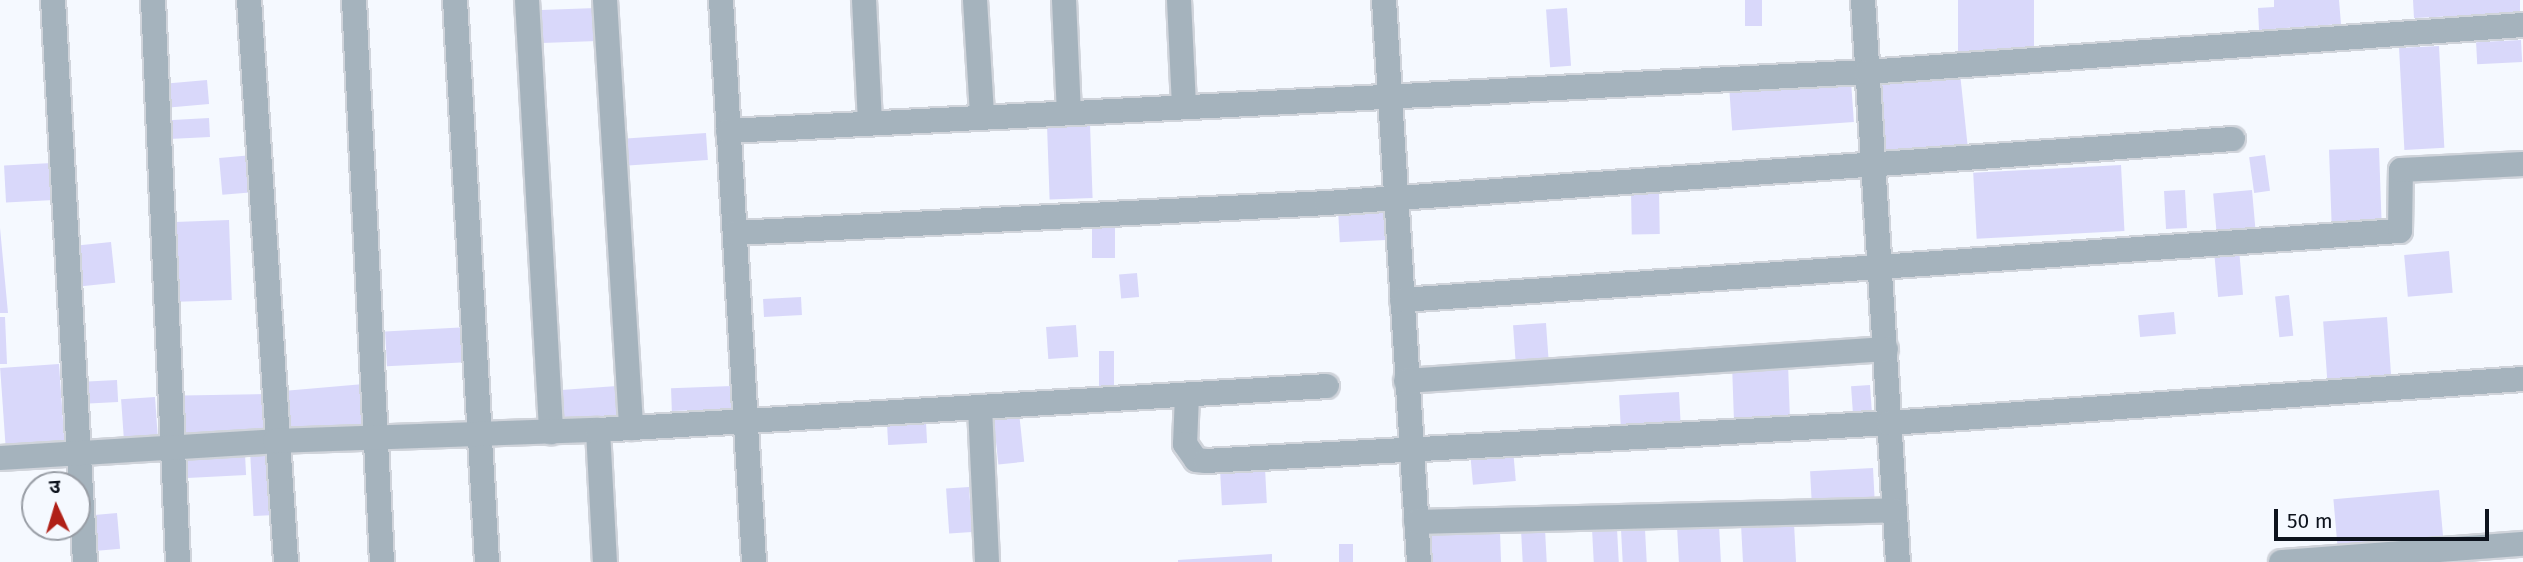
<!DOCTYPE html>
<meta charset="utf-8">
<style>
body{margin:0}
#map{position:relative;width:2523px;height:562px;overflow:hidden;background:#f5f9ff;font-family:"Fira Sans","Noto Sans Devanagari",sans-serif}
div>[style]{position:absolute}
.building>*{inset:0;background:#d9d8fa;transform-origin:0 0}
.roads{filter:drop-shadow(2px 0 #d0d4db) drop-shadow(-2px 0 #d0d4db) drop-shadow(0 2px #d0d4db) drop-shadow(0 -2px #d0d4db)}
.street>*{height:24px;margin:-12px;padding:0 12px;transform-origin:12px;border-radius:12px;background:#a5b3bd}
span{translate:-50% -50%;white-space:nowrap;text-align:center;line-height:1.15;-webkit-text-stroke:5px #f5f9ff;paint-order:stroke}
.north{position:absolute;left:21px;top:471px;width:70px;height:70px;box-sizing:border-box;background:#f5f9ff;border:2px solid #989da5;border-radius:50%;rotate:356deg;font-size:19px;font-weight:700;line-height:28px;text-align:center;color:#0d131d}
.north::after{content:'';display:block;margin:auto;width:24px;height:32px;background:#b02017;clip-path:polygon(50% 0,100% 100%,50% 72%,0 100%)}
.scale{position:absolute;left:2274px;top:509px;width:215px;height:32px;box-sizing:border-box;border:4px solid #0d131d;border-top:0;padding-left:9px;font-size:21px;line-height:24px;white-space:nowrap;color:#0d131d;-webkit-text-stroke:5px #f5f9ff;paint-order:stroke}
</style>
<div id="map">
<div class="building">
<div style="left:1745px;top:0;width:17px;height:26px"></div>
<div style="left:1958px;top:0;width:76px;height:54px"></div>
<div style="clip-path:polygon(2274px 0,2339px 0,2341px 24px,2259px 30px,2258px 8px,2274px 7px)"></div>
<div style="clip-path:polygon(2413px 0,2520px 0,2520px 13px,2414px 18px)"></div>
<div style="left:596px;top:8px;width:33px;height:62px;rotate:88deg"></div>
<div style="left:1567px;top:8px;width:58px;height:21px;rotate:86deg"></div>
<div style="left:2521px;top:40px;width:22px;height:45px;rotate:87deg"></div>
<div style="left:2439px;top:46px;width:102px;height:40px;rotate:87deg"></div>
<div style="left:1960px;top:73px;width:84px;height:86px;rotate:84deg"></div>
<div style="left:207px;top:80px;width:24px;height:40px;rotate:85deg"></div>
<div style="left:1851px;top:81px;width:41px;height:122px;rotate:86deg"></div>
<div style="left:209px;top:118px;width:19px;height:41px;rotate:87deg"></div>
<div style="left:1090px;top:124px;width:74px;height:43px;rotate:88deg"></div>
<div style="left:706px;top:133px;width:27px;height:87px;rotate:86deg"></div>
<div style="left:2379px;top:148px;width:73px;height:50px;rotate:88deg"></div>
<div style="left:253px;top:155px;width:37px;height:34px;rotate:85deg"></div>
<div style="left:2265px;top:155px;width:36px;height:16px;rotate:82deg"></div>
<div style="left:52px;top:163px;width:37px;height:48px;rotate:87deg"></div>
<div style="left:2121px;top:165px;width:66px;height:148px;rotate:87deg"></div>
<div style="left:1659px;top:190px;width:44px;height:28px;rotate:89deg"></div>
<div style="left:2185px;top:190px;width:38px;height:21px;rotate:87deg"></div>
<div style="left:2252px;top:190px;width:38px;height:39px;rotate:85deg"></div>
<div style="left:1384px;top:207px;width:33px;height:46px;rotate:87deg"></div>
<div style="left:229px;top:220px;width:80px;height:54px;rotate:88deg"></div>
<div style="left:1092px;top:223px;width:23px;height:35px"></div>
<div style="clip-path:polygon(0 228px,8px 313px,0 313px)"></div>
<div style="left:111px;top:242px;width:41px;height:41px;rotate:84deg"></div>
<div style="left:2239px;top:249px;width:46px;height:25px;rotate:85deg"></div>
<div style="left:2449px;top:251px;width:42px;height:45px;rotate:85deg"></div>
<div style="left:1137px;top:273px;width:24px;height:18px;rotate:85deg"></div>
<div style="left:2289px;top:295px;width:41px;height:14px;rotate:84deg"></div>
<div style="left:801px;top:297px;width:18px;height:38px;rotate:87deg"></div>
<div style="left:2174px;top:312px;width:22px;height:36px;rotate:85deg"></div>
<div style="clip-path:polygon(0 317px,5px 317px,7px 364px,0 364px)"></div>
<div style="left:2387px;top:317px;width:65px;height:64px;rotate:86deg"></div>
<div style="left:1546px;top:323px;width:42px;height:33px;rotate:86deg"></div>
<div style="left:1076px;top:325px;width:32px;height:30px;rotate:86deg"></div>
<div style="left:469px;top:327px;width:35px;height:84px;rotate:87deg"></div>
<div style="left:1099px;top:351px;width:15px;height:36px"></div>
<div style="left:1788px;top:363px;width:62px;height:56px;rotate:88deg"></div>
<div style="left:59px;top:364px;width:80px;height:59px;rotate:86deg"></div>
<div style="left:117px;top:380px;width:22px;height:39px;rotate:87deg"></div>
<div style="left:364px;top:384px;width:43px;height:87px;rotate:85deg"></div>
<div style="left:1870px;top:385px;width:29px;height:19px;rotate:86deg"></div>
<div style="left:617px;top:386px;width:32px;height:63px;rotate:86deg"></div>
<div style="left:732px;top:386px;width:23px;height:61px;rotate:88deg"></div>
<div style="left:1679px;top:392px;width:36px;height:60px;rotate:87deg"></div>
<div style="left:269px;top:394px;width:41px;height:86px;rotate:89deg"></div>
<div style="left:155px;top:397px;width:41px;height:34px;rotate:86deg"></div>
<div style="left:1019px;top:412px;width:50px;height:26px;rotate:84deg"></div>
<div style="left:926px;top:422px;width:21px;height:39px;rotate:87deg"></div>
<div style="left:272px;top:449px;width:66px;height:22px;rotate:87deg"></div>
<div style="left:1513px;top:449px;width:32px;height:43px;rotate:85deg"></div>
<div style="left:245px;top:454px;width:21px;height:59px;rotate:87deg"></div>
<div style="left:1265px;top:468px;width:35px;height:45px;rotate:87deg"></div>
<div style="left:1873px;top:468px;width:34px;height:63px;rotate:87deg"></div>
<div style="left:969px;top:487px;width:45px;height:23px;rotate:86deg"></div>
<div style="left:2439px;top:490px;width:49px;height:106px;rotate:85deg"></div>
<div style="left:117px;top:513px;width:36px;height:34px;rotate:85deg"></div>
<div style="left:1794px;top:523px;width:39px;height:53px;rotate:87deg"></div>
<div style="left:1719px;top:525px;width:37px;height:42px;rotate:87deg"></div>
<div style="left:1617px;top:528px;width:34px;height:25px;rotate:87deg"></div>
<div style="left:1545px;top:529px;width:33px;height:24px;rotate:87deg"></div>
<div style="left:1645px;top:529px;width:33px;height:24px;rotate:87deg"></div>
<div style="left:1500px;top:532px;width:30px;height:79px;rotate:88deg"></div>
<div style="left:1339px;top:544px;width:14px;height:18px"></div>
<div style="clip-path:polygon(1272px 554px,1272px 562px,1178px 562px,1178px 560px)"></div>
</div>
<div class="roads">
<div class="street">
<div style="left:53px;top:0;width:563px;rotate:86.74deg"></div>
<div style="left:153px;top:0;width:563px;rotate:87.45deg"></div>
<div style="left:249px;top:0;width:563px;rotate:86.23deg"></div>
<div style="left:354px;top:0;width:563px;rotate:87.15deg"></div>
<div style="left:455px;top:0;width:563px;rotate:86.74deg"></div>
<div style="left:527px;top:0;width:433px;rotate:86.8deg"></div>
<div style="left:605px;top:0;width:429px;rotate:86.5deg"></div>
<div style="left:721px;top:0;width:563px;rotate:86.64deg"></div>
<div style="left:864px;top:0;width:123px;rotate:87.2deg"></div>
<div style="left:975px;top:0;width:116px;rotate:86.5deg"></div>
<div style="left:1064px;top:0;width:113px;rotate:87.5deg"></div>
<div style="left:1179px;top:0;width:107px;rotate:87.3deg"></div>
<div style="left:1384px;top:0;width:563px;rotate:86.44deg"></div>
<div style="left:1863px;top:0;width:563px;rotate:86.44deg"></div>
<div style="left:728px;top:131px;width:1141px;rotate:-2.97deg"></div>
<div style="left:1867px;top:72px;width:658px;rotate:-4.1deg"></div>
<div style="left:735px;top:233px;width:593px;rotate:-2.9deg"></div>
<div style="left:1327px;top:203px;width:908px;rotate:-4.04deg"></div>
<div style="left:1402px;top:300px;width:1000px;rotate:-3.96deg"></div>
<div style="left:2400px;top:231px;width:61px;rotate:-89.1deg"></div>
<div style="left:2401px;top:170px;width:122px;rotate:-2.8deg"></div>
<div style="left:1406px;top:381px;width:481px;rotate:-3.8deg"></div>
<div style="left:1187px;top:395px;width:49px;rotate:92.3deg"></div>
<div style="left:1185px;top:444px;width:19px;rotate:55deg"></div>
<div style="left:1196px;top:460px;width:10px;rotate:6deg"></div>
<div style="left:1206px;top:461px;width:684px;rotate:-3.18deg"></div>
<div style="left:1889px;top:423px;width:636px;rotate:-3.97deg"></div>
<div style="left:980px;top:407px;width:155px;rotate:87.4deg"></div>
<div style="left:598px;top:430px;width:132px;rotate:87deg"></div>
<div style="left:0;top:458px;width:276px;rotate:-3.5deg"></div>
<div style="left:275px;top:441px;width:323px;rotate:-2deg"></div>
<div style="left:598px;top:430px;width:730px;rotate:-3.45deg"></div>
<div style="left:1416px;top:522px;width:479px;rotate:-1.4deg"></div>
<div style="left:2281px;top:562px;width:243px;rotate:-4.3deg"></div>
</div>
</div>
<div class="north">उ</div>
<div class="scale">50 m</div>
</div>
